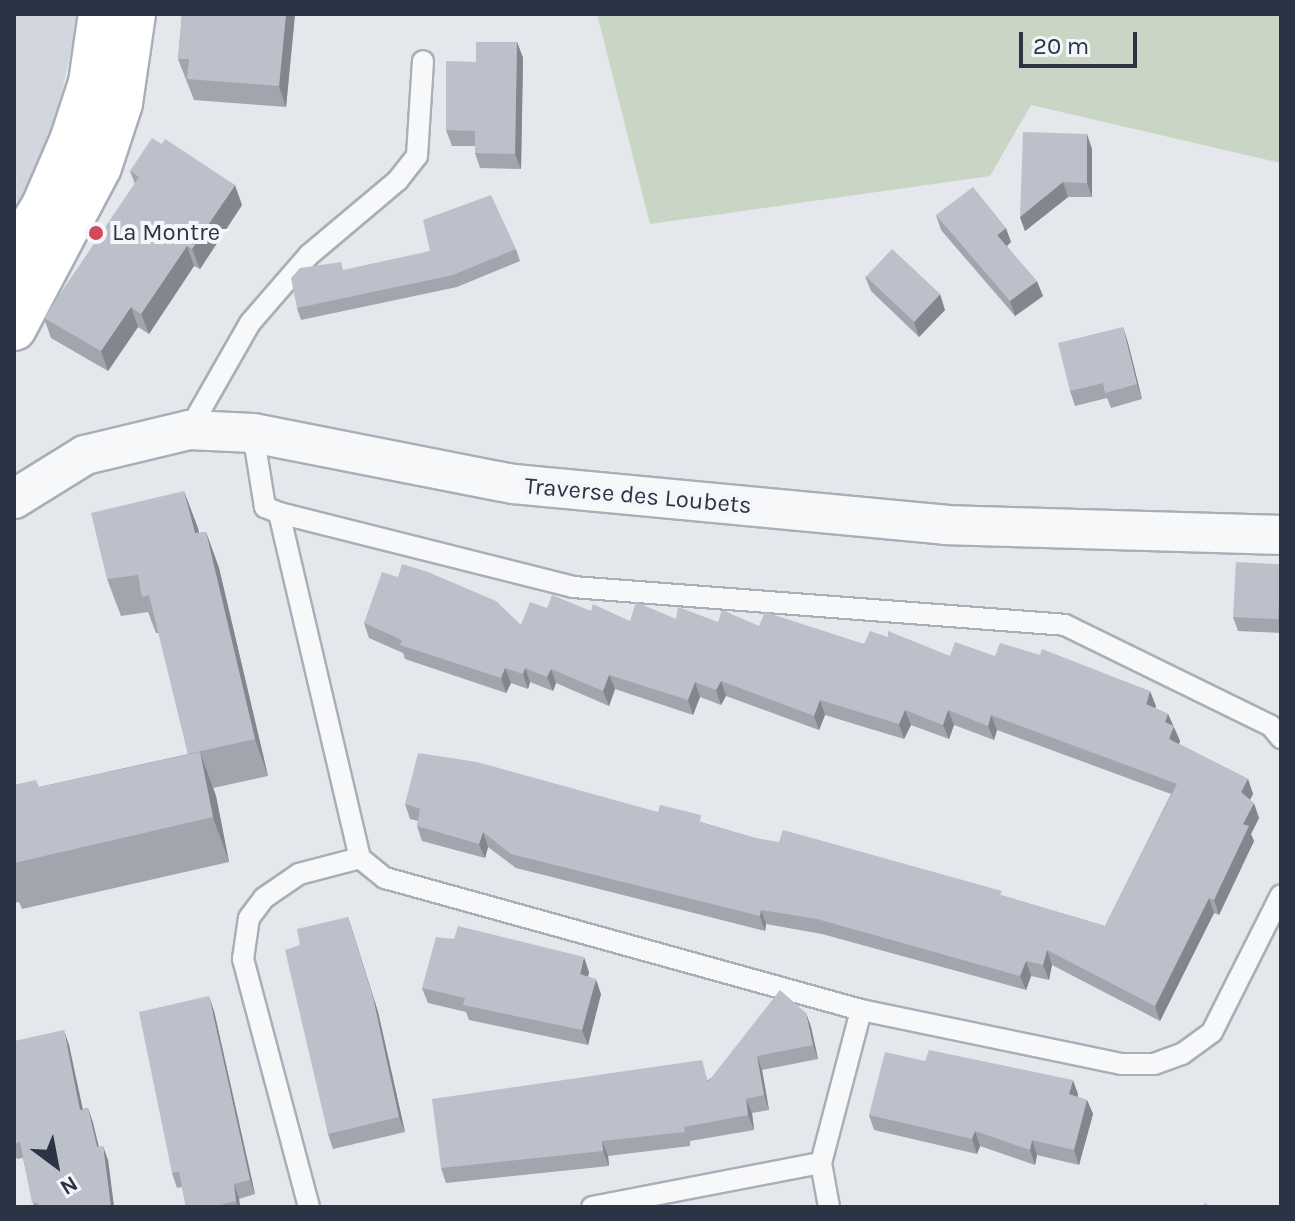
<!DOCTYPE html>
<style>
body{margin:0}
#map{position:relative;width:1295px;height:1221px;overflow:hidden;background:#e4e7ec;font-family:Karla,sans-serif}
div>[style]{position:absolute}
.built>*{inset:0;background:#d2d6de}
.green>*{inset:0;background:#c9d6c5}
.roads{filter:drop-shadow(2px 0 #a9aeb7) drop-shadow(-2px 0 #a9aeb7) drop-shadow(0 2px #a9aeb7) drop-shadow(0 -2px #a9aeb7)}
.lane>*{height:20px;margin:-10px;padding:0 10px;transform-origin:10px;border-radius:10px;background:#f7f8fa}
.street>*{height:38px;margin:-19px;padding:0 19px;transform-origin:19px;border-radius:19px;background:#f7f8fa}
.secondary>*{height:44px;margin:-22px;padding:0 22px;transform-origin:22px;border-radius:22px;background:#fff}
.wall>*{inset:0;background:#a1a5ae}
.shaded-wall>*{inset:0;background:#83868d}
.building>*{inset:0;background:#bbc0ca;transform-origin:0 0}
.dots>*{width:22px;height:22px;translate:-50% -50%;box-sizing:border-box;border:4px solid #f4f6f9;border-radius:50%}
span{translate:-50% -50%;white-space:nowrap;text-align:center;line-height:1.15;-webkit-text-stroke:8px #f4f6f9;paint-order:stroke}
.poi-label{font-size:24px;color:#2b3445}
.left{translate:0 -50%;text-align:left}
.street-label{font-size:24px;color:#2b3445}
.frame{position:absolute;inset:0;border:16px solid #2b3445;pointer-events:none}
.north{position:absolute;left:16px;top:1125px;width:80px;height:80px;-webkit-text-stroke:6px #f4f6f9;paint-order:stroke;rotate:148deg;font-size:22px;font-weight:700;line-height:32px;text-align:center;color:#2b3445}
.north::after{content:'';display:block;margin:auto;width:28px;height:36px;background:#2b3445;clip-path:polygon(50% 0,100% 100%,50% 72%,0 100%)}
.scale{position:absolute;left:1019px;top:32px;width:118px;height:36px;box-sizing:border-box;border:4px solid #2b3445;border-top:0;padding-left:10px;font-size:24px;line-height:28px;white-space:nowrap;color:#2b3445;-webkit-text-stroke:6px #f4f6f9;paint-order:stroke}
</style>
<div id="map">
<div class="built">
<div style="clip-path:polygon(14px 14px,79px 14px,57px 114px,17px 226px)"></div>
</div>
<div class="green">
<div style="clip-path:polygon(597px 14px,1281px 14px,1281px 163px,1031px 105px,990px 176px,650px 224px)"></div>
</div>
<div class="roads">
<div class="lane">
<div style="left:189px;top:430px;width:123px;rotate:-60.3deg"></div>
<div style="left:250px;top:323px;width:90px;rotate:-49.1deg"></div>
<div style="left:309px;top:255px;width:116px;rotate:-40.1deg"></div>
<div style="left:398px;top:180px;width:31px;rotate:-52deg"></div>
<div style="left:417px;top:156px;width:95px;rotate:-86.4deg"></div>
<div style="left:253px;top:433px;width:75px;rotate:80.8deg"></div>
<div style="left:265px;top:507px;width:15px;rotate:23deg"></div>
<div style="left:279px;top:513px;width:303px;rotate:14.1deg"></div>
<div style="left:573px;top:587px;width:493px;rotate:4.4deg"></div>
<div style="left:1065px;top:625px;width:229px;rotate:26.1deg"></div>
<div style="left:1271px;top:726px;width:16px;rotate:50deg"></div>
<div style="left:279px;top:513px;width:354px;rotate:76.8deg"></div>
<div style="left:360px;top:858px;width:32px;rotate:39deg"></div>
<div style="left:385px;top:878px;width:494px;rotate:15.5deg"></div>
<div style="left:861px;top:1010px;width:266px;rotate:11.7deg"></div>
<div style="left:1121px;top:1064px;width:33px"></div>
<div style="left:1154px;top:1064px;width:30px;rotate:-20deg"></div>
<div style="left:1182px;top:1054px;width:37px;rotate:-36deg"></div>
<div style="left:1212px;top:1032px;width:153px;rotate:-63.3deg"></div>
<div style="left:821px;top:1163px;width:45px;rotate:79.7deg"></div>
<div style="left:309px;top:1207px;width:257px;rotate:-104.9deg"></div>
<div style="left:243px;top:959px;width:41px;rotate:-81.7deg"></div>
<div style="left:249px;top:918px;width:25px;rotate:-53deg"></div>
<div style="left:264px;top:898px;width:42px;rotate:-34.4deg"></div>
<div style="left:299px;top:874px;width:63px;rotate:-14.7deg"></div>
<div style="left:592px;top:1207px;width:233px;rotate:-10.9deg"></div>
<div style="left:821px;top:1163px;width:158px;rotate:-75.3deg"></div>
</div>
<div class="street">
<div style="left:14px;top:499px;width:84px;rotate:-31.8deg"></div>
<div style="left:85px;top:455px;width:107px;rotate:-13.5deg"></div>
<div style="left:189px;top:430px;width:64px;rotate:2.7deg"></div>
<div style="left:253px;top:433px;width:266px;rotate:11.1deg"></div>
<div style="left:514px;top:484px;width:433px;rotate:5.4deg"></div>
<div style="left:945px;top:525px;width:336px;rotate:1.7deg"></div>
</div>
<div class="secondary">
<div style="left:14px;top:255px;width:57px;rotate:-58.5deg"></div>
<div style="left:44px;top:206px;width:71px;rotate:-66.7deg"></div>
<div style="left:72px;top:141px;width:61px;rotate:-71.9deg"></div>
<div style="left:91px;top:83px;width:70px;rotate:-81.8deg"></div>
<div style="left:14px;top:328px;width:182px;rotate:-62.2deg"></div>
<div style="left:99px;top:167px;width:67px;rotate:-71.8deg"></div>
<div style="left:120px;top:103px;width:90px;rotate:-81.7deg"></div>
</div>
</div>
<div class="wall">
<div style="clip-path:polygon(182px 14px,295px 14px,286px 107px,194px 100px,178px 59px)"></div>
<div style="clip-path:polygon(517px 42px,523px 58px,521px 169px,480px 168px,475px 153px,475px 146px,452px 146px,446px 130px,476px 62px)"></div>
<div style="clip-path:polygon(1092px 149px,1092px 197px,1068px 197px,1025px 231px,1020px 217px)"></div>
<div style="clip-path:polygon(130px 171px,242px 205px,200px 269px,194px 266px,149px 334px,138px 327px,108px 371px,51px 338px,44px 318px,135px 184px)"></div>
<div style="clip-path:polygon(936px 215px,1011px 242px,1007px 246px,1043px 296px,1015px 316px,941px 230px)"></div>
<div style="clip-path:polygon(516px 249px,520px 261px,457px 287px,301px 320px,297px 308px,344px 270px)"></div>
<div style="clip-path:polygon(865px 276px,945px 310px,919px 337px,871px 291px)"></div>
<div style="clip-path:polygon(1123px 327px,1128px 343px,1142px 399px,1111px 408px,1107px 398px,1075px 406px,1070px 391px)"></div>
<div style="clip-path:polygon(184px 491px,199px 533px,206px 532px,219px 568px,268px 776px,213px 788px,216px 796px,229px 862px,22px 909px,19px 902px,14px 903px,14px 783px,15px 785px,39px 787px,188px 754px,159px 633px,156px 633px,148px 612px,121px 616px,107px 579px)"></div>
<div style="clip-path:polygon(1281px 564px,1281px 633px,1238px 631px,1233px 617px)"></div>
<div style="clip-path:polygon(547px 608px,591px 611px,630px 621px,676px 619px,759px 626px,864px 644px,888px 637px,950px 656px,995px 656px,1156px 706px,1155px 708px,1168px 714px,1180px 741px,1179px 744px,1248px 779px,1253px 794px,1250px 800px,1259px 818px,1251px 834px,1254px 841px,1219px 915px,1214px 913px,1160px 1021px,1052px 965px,1049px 980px,1031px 976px,1026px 990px,822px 934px,766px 924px,765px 931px,516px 868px,488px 847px,485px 858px,422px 841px,417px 826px,418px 821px,410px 819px,405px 804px,658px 812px,704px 823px,755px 838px,1004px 896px,1105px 926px,1171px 794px,997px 730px,994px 740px,954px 725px,949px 739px,911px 725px,904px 739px,825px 715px,819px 730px,726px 696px,721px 705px,700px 697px,693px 715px,615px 689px,609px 706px,556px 683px,553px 691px,530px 682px,528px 689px,511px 683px,506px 693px,405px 659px,403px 653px,369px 638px,364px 623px,521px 625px)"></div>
<div style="clip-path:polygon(348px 917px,378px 1012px,405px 1132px,333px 1149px,328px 1134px,300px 945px)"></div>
<div style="clip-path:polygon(589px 972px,588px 977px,601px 994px,588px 1045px,469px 1020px,466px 1012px,428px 1003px,422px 988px)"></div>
<div style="clip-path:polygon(214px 1011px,255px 1194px,239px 1199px,240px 1207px,186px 1207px,182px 1187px,177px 1188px,172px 1173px)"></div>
<div style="clip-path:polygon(806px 1013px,811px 1027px,818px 1059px,762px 1070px,769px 1110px,752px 1113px,754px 1130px,690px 1141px,690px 1146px,608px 1156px,609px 1166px,446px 1183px,441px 1168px,708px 1080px)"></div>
<div style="clip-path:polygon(14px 1041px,69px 1045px,82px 1109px,88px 1108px,93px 1123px,99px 1147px,108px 1160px,114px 1207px,34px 1207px,23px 1158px,17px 1159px,14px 1153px)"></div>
<div style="clip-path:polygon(925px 1061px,1078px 1094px,1078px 1097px,1087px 1100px,1093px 1114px,1079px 1165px,1037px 1155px,1035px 1165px,980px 1146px,977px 1154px,874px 1130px,869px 1115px)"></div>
</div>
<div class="shaded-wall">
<div style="clip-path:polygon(286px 14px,295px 14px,286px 107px,279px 86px)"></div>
<div style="clip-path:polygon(517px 42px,523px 58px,521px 169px,515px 154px)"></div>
<div style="clip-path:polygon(1087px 134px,1092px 149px,1092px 197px,1087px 183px)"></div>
<div style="clip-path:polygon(1063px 182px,1068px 197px,1025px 231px,1020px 217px)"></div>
<div style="clip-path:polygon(235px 185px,242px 205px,200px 269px,192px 249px)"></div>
<div style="clip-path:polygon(1006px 228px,1011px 242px,1002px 250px,997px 235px)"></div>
<div style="clip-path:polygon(187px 246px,194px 266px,149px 334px,141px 314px)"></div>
<div style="clip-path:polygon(1037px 281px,1043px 296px,1015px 316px,1010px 301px)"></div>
<div style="clip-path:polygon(940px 294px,945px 310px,919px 337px,914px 322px)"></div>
<div style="clip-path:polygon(131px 307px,138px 327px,108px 371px,101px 351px)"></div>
<div style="clip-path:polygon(1123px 327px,1128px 343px,1142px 399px,1137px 384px)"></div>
<div style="clip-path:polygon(184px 491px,198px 528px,208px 570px,195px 533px)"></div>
<div style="clip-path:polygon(206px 532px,219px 568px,268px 776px,255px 739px)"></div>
<div style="clip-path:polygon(505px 668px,511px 683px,506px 693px,501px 678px)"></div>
<div style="clip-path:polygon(525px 668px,530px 682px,528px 689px,523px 674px)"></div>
<div style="clip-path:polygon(551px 669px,556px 683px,553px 691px,547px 677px)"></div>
<div style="clip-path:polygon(609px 675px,615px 689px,609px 706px,603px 691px)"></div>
<div style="clip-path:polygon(721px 681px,726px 696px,721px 705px,716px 690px)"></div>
<div style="clip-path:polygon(695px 682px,700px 697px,693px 715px,688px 700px)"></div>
<div style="clip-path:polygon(1150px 691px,1156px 706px,1151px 719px,1146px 704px)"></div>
<div style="clip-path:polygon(820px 700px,825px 715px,819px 730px,814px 716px)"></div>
<div style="clip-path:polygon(905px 710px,911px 725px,904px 739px,899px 724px)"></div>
<div style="clip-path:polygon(948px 710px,954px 725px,949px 739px,943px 725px)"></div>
<div style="clip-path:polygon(1168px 714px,1180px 741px,1175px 754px,1165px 722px)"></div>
<div style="clip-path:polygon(991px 715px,997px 730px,994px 740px,988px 726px)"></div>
<div style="clip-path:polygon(200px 752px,216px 796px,229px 862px,213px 817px)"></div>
<div style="clip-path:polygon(1248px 779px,1253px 794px,1246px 807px,1241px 792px)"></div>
<div style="clip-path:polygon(1254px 803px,1259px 818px,1251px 834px,1254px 841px,1219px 915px,1214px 900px,1243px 824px)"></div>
<div style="clip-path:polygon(483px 832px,488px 847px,485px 858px,479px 844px)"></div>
<div style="clip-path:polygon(1209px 898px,1214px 913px,1160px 1021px,1155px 1006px)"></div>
<div style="clip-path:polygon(761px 910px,766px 924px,765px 931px,760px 916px)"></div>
<div style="clip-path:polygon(348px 917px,378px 1012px,405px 1132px,399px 1117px)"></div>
<div style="clip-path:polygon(1047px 950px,1052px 965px,1049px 980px,1043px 965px)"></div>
<div style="clip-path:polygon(584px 957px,589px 972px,585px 989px,580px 974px)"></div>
<div style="clip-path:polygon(1026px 961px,1031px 976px,1026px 990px,1020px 976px)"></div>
<div style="clip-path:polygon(596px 979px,601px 994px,588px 1045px,582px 1030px)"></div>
<div style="clip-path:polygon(209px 996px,214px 1011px,255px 1194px,250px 1180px)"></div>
<div style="clip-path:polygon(806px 1013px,811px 1027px,818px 1059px,813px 1045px)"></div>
<div style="clip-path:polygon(64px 1030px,69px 1045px,86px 1124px,80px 1110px)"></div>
<div style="clip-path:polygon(757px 1056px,762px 1070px,769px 1110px,764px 1095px)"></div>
<div style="clip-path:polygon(1073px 1080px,1078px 1094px,1074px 1108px,1069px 1094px)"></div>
<div style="clip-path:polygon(746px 1099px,752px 1113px,754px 1130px,748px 1115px)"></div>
<div style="clip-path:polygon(1087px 1100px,1093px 1114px,1079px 1165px,1074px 1150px)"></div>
<div style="clip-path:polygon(88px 1108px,93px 1123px,102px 1162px,97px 1147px)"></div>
<div style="clip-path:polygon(975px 1131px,980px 1146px,977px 1154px,972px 1139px)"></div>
<div style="clip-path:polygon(1032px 1140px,1037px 1155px,1035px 1165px,1030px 1150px)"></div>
<div style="clip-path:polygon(602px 1141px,608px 1156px,609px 1166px,603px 1151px)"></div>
<div style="clip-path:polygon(103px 1146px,108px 1160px,114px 1207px,111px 1207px)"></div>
<div style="clip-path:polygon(234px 1184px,239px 1199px,240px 1207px,238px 1207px,236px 1201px)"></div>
</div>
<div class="building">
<div style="clip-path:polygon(182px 14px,286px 14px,279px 86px,187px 79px,189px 59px,178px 59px)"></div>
<div style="clip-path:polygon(476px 42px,517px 42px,515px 154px,475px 153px,475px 131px,446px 130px,446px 61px,476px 62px)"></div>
<div style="clip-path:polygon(1023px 132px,1087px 134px,1087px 183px,1063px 182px,1020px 217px)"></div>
<div style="clip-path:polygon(152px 138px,162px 144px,165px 139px,235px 185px,192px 249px,187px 246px,141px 314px,131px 307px,101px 351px,44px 318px,139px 177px,130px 171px)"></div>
<div style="clip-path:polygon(973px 187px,1006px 228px,997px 235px,1037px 281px,1010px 301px,936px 215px)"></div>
<div style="clip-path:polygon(491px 195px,516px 249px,453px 275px,297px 308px,291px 278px,300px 268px,341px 262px,343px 270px,430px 251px,423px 220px)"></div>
<div style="left:892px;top:249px;width:66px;height:38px;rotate:43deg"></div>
<div style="clip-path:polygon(1123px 327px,1137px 384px,1105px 393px,1103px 383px,1070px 391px,1058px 343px)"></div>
<div style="clip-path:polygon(184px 491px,195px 533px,206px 532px,255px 739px,188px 754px,149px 595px,142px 597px,138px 575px,107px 579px,91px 513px)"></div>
<div style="left:1236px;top:562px;width:45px;height:55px;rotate:3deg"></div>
<div style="clip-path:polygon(402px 564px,428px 572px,496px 601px,521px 625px,530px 602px,547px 608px,552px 595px,591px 611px,593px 604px,630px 621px,636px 602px,676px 619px,678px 607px,718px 622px,722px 610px,759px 626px,765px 612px,864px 644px,870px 631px,888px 637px,888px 631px,950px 656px,955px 642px,995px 656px,1000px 643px,1040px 655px,1042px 649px,1150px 691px,1146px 704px,1168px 714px,1165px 722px,1174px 726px,1169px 739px,1248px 779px,1241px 792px,1254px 803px,1243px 824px,1249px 826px,1214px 900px,1209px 898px,1155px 1006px,1047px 950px,1043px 965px,1026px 961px,1020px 976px,817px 919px,761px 910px,760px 916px,511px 854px,483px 832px,479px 844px,417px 826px,420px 809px,405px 804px,418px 753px,477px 762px,658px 812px,660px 805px,701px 815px,700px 822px,755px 838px,779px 842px,783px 830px,1002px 891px,1000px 895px,1105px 926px,1177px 784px,991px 715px,988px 726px,948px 710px,943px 725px,905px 710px,899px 724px,820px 700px,814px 716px,721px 681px,716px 690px,695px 682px,688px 700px,609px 675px,603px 691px,551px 669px,547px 677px,525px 668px,523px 674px,505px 668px,501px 678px,400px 645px,402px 640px,364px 623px,382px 572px,398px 577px)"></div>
<div style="clip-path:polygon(200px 752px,213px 817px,14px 863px,14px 785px,36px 780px,39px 787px)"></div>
<div style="clip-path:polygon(348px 917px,373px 997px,399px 1117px,328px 1134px,285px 950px,300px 945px,297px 929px)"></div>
<div style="clip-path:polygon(458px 926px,584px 957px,580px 974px,596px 979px,582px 1030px,463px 1005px,465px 998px,422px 988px,436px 937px,454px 939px)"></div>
<div style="clip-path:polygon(780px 990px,806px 1013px,813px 1045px,757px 1056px,764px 1095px,746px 1099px,748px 1115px,684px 1127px,685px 1132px,602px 1141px,603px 1151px,441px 1168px,432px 1099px,702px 1060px,708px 1082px)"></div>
<div style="clip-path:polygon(209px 996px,250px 1180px,234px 1184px,236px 1201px,212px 1207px,186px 1207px,179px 1172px,172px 1173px,139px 1012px)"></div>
<div style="clip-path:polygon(64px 1030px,80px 1110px,88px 1108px,97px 1147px,103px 1146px,111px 1207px,39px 1207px,38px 1203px,32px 1203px,20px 1142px,14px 1144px,14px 1041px)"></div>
<div style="clip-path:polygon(929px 1050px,1073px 1080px,1069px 1094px,1087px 1100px,1074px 1150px,1032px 1140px,1030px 1150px,975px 1131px,972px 1139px,869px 1115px,885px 1052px,925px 1061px)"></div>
<div style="clip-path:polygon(1205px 1203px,1212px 1207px,1202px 1207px)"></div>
</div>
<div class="dots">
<div style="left:96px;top:233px;background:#d1495b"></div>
</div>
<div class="poi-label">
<span class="left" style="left:112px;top:233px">La Montre</span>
</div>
<div class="street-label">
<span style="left:638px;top:496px;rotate:5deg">Traverse des Loubets</span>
</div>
<div class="frame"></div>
<div class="north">N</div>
<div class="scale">20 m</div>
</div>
